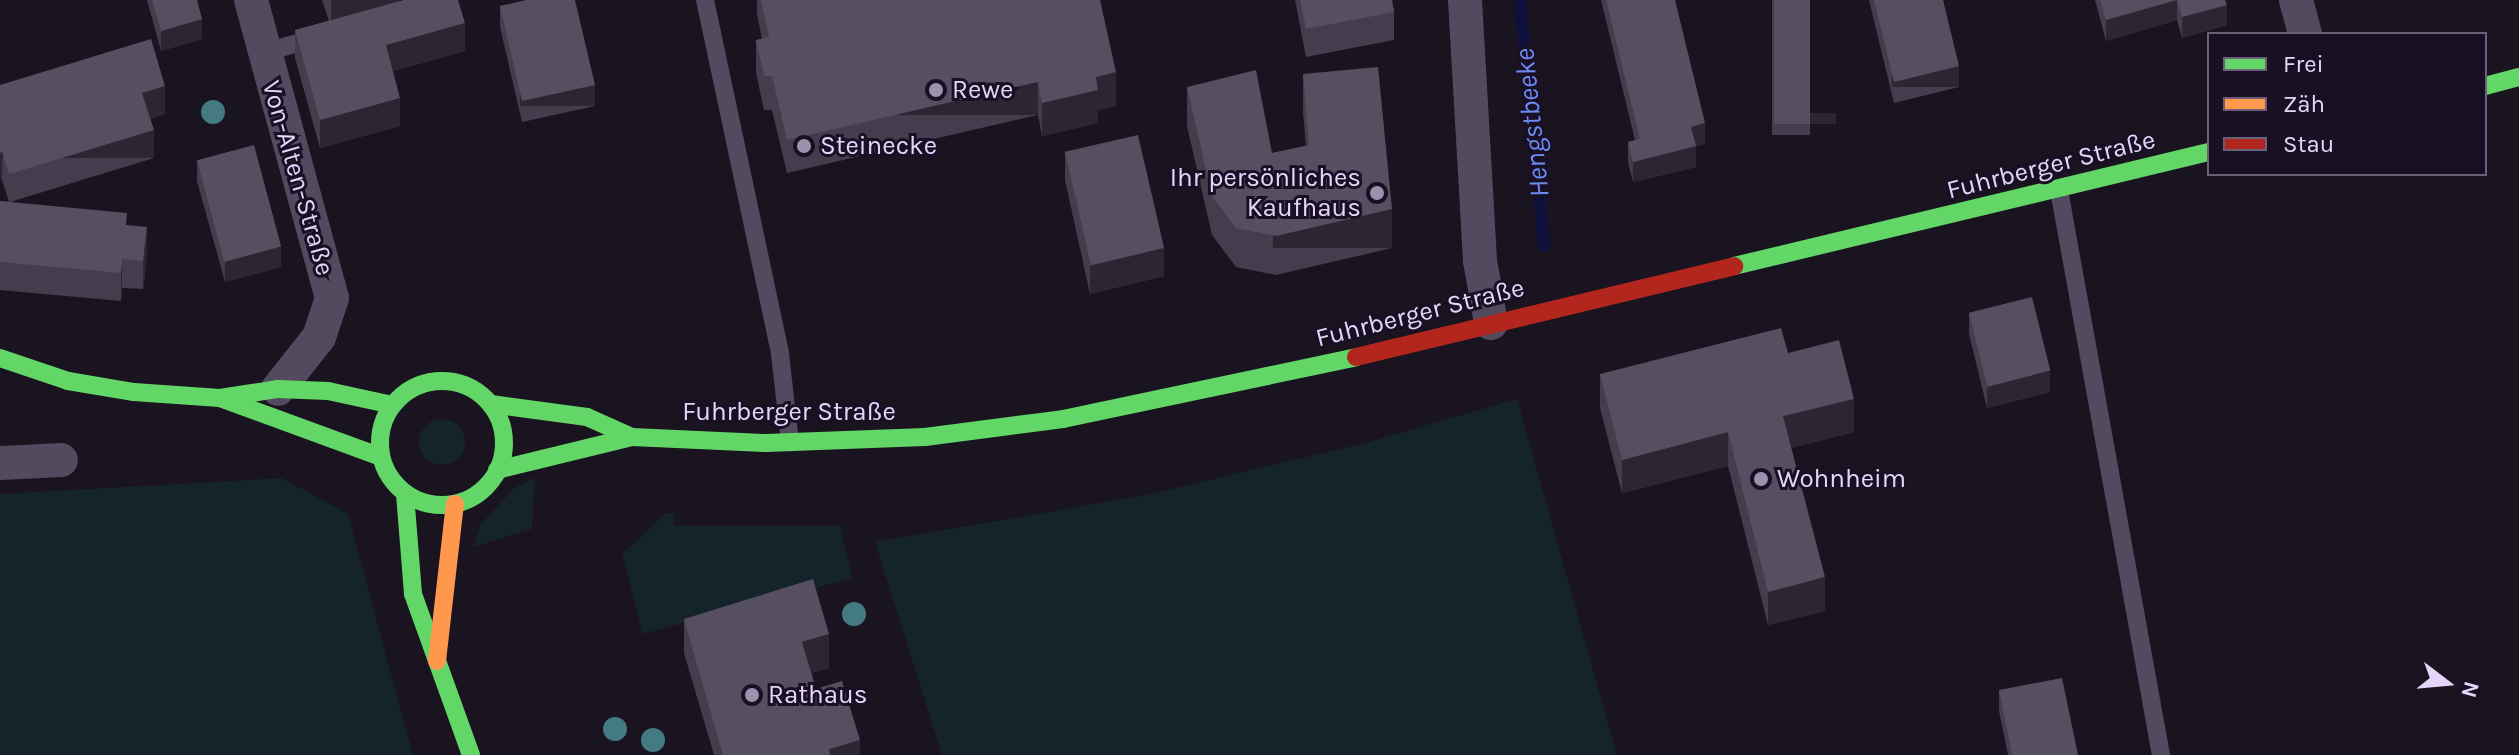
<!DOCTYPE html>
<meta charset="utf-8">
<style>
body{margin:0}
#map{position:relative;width:2519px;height:755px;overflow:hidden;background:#19141f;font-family:Karla,sans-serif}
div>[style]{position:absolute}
.green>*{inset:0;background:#15232a}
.round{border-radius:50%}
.stream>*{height:12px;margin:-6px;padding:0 6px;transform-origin:6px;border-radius:6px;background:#0f103b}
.lane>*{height:18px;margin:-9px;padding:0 9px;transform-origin:9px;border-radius:9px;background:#524a5f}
.street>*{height:34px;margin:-17px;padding:0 17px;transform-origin:17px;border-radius:17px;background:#524a5f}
.fast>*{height:18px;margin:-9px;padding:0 9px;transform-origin:9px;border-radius:9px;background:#63d668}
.fast>.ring{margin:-9px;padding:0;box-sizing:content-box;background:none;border:18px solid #63d668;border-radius:50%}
.slow>*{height:18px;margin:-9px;padding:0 9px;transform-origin:9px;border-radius:9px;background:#ff974d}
.jam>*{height:18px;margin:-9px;padding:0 9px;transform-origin:9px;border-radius:9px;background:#b3261e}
.trees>*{width:24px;height:24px;margin:-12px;border-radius:50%;background:#447a83}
.wall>*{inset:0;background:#453d4e;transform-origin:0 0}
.shaded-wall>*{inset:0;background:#2c2633;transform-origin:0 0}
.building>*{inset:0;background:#564e61;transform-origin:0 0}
.dots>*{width:22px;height:22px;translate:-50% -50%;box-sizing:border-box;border:4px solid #191023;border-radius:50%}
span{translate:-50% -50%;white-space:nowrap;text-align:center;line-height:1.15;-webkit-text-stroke:6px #191023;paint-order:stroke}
.poi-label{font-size:26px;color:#e6d5fb}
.left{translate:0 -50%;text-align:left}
.right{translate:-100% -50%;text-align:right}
.street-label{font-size:26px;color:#e6d5fb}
.water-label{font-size:28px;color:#6c8af3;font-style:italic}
.legend{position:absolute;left:2207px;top:32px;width:280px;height:144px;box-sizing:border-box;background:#191023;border:2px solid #6b5f79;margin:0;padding:10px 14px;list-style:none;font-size:24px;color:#e6d5fb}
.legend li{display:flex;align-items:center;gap:16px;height:40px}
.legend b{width:40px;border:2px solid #6b5f79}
.north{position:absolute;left:2407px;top:643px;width:80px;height:80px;-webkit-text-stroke:6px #191023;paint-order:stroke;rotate:106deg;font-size:22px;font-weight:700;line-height:32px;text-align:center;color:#e6d5fb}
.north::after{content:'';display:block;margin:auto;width:28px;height:36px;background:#e6d5fb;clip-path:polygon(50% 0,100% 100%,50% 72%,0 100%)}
</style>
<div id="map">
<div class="green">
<div style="clip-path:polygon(1517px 399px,1617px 755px,942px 755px,875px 542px,1146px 495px,1365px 443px)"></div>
<div class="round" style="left:419px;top:419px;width:46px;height:46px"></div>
<div style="clip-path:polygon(535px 477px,532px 529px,473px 547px,481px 524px,513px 489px)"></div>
<div style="clip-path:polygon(282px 478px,348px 514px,413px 755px,0 755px,0 494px)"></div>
<div style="clip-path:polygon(666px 513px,674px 513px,674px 526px,840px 526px,853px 578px,643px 634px,622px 554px)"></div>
</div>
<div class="stream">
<div style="left:1520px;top:0;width:247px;rotate:84.4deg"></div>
</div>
<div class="lane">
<div style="left:705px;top:0;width:362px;rotate:78deg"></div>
<div style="left:780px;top:354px;width:89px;rotate:83.5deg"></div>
<div style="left:262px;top:53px;width:56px;rotate:-15.5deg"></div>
<div style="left:2059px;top:190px;width:574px;rotate:79.77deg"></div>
</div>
<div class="street">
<div style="left:251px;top:0;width:309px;rotate:74.8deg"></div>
<div style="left:332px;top:298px;width:41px;rotate:108.4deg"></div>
<div style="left:319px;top:337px;width:66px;rotate:128.3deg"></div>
<div style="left:1465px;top:0;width:261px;rotate:86.7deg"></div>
<div style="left:1480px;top:261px;width:63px;rotate:79.9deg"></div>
<div style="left:2296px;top:0;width:35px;rotate:75deg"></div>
<div style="left:0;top:463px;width:61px;rotate:-2.8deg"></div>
</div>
<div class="fast">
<div style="left:2485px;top:86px;width:35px;rotate:-15deg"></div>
<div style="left:1734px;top:266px;width:488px;rotate:-13.5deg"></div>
<div style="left:0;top:358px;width:72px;rotate:18.7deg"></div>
<div style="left:68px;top:381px;width:67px;rotate:9.5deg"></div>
<div style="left:134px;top:392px;width:86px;rotate:4deg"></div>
<div style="left:220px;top:398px;width:59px;rotate:-8.8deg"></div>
<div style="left:278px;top:389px;width:50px;rotate:2.3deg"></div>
<div style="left:328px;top:391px;width:66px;rotate:12.2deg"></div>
<div class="ring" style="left:380px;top:381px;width:106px;height:106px"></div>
<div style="left:220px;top:398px;width:171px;rotate:20.1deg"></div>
<div style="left:491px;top:404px;width:97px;rotate:7.7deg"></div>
<div style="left:587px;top:417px;width:49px;rotate:24deg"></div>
<div style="left:497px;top:470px;width:139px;rotate:-13.7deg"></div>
<div style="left:632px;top:437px;width:134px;rotate:2.6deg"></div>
<div style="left:766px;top:443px;width:159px;rotate:-2.2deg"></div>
<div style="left:925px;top:437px;width:139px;rotate:-7.4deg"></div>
<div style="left:1063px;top:419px;width:299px;rotate:-11.9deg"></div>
<div style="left:405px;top:494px;width:100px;rotate:85.4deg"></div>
<div style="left:413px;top:594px;width:171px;rotate:70.2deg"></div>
</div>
<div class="slow">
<div style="left:437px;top:661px;width:158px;rotate:-83.5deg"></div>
</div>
<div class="jam">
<div style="left:1356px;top:357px;width:389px;rotate:-13.5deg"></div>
</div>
<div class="trees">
<div style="left:213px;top:112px"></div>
<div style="left:854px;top:614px"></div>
<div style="left:615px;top:729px"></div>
<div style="left:653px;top:740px"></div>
</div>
<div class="wall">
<div style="clip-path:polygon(147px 0,197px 0,202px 39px,161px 51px)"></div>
<div style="clip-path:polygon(322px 0,401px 0,394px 3px,465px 51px,393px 71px,400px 126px,320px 148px,295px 58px,295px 30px,329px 21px)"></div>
<div style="clip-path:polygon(757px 0,1100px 0,1116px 106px,1098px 110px,1098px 123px,1042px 136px,1038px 115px,787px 173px,772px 110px,764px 110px,756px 73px,756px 40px,762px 39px,757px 14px)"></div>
<div style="clip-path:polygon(1295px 0,1392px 0,1394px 12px,1394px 40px,1306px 57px)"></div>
<div style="clip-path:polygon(1601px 0,1675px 0,1705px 144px,1696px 146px,1696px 167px,1633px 182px,1628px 163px,1628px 142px,1635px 140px)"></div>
<div style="left:1772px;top:0;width:38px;height:135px"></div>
<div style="clip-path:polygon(1869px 0,1943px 0,1959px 87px,1894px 103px)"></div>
<div style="clip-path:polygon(2095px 0,2225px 0,2227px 25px,2182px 38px,2177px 20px,2106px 41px)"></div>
<div style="clip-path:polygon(500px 6px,595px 106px,522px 122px,500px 27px)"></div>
<div style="clip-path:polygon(1303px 74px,1392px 248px,1276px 275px,1236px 267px,1212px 235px,1187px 126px,1187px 87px,1272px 153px,1306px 146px,1303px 113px)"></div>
<div style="clip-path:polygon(0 85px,165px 114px,150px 119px,154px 158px,10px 202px,127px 225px,147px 255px,143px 289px,122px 288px,121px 301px,0 290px,0 201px,9px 202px,2px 180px)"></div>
<div style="clip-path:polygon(1065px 152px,1164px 276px,1090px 294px,1065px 180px)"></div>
<div style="clip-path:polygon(197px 161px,281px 267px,225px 282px,197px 181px)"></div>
<div style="clip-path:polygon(1969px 313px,2050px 392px,1987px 408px,1969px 334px)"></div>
<div style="clip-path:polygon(1788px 353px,1854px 432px,1791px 448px,1825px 611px,1768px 625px,1728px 466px,1622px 493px,1600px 408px,1600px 374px)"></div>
<div style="clip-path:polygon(684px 619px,829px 668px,811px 673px,816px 689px,860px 755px,714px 755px,684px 653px)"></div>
<div style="clip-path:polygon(1999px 690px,2078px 755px,2008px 755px,1999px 711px)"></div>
</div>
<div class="shaded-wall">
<div style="clip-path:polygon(331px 0,401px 0,331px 26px)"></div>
<div style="clip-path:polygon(2177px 0,2177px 20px,2106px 41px,2106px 20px)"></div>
<div style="clip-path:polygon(2227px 5px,2227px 25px,2182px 38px,2182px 17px)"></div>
<div style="clip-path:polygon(202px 19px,202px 39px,161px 51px,161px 31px)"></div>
<div style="clip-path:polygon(465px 23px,465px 51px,386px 73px,386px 45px)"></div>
<div style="left:1959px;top:66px;width:21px;height:67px;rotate:90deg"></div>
<div style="clip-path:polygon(1116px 72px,1116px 106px,1098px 110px,1098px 123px,1042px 136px,1042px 103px,1096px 77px)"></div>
<div style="left:1038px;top:82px;width:33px;height:258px;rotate:90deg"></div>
<div style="left:595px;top:85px;width:21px;height:75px;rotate:90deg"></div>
<div style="clip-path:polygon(165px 86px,165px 114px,142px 121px,142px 93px)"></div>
<div style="clip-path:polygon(400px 98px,400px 126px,320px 148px,320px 120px)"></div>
<div style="left:1836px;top:113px;width:11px;height:36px;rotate:90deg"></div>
<div style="clip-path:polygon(1705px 123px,1705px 144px,1691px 147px,1691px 127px)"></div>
<div style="left:154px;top:130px;width:28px;height:152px;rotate:90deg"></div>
<div style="clip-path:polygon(1696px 146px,1696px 167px,1633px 182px,1633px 162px)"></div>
<div style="left:2px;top:152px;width:28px;height:2px;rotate:90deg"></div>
<div style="left:1392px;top:209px;width:39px;height:119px;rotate:90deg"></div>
<div style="clip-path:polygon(147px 227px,147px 255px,143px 289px,143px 261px)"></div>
<div style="clip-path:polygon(281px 246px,281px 267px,225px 282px,225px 262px)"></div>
<div style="clip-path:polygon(1164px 248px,1164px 276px,1090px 294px,1090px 266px)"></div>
<div style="clip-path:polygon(122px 259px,122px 288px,121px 301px,121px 273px)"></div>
<div style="clip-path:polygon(2050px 371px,2050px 392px,1987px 408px,1987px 387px)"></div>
<div style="clip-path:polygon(1854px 399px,1854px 432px,1783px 450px,1783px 416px)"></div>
<div style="clip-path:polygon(1728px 432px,1728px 466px,1622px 493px,1622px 460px)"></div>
<div style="clip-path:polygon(1825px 577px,1825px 611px,1768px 625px,1768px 592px)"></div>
<div style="clip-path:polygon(829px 634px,829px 668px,802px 675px,802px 642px)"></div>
<div style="clip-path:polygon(860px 740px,860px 755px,829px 755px,829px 749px)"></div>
</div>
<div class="building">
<div style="clip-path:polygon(152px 0,197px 0,202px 19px,161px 31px)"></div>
<div style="clip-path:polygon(404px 0,458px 0,465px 23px,386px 45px,400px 98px,320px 120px,295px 30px)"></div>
<div style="clip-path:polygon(526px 0,575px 0,595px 85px,522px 101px,500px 6px)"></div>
<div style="clip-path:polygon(761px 0,1100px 0,1116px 72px,1096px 77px,1098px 90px,1042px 103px,1038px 82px,787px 140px,772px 76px,764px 76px,756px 40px,769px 37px)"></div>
<div style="clip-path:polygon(1300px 0,1392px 0,1394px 12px,1306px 29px)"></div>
<div style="clip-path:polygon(1606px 0,1675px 0,1705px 123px,1691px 127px,1696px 146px,1633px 162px,1628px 142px,1640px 139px)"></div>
<div style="left:1774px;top:0;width:36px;height:124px"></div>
<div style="clip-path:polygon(1874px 0,1943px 0,1959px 66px,1894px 82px)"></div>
<div style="clip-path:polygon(2100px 0,2176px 0,2106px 20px)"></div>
<div style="clip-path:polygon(2177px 0,2225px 0,2227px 5px,2182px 17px)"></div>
<div style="clip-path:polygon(151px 39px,165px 86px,142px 93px,154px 130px,9px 174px,2px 152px,0 153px,0 85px)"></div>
<div style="clip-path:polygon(1378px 67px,1392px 209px,1276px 236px,1236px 228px,1212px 196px,1187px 87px,1256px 70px,1272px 153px,1309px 145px,1303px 74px)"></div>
<div style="left:1138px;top:135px;width:116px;height:75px;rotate:77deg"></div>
<div style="left:254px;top:145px;width:105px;height:59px;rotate:75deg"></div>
<div style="clip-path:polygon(0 201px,127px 213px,126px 225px,147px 227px,143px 261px,122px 259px,121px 273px,0 262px)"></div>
<div style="left:2032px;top:297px;width:76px;height:65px;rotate:76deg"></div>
<div style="clip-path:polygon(1781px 328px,1788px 353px,1839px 340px,1854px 399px,1783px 416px,1825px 577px,1768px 592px,1728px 432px,1622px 460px,1600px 374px)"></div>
<div style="clip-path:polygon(813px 579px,829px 634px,802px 642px,816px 689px,842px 681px,860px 740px,829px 749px,830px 755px,723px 755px,684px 619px)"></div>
<div style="clip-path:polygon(2062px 678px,2078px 755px,2012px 755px,1999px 690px)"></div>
</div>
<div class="dots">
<div style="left:936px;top:90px;background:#9e91ae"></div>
<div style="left:804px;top:146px;background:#9e91ae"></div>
<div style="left:1377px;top:193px;background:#9e91ae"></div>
<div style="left:1761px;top:479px;background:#9e91ae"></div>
<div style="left:752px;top:695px;background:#9e91ae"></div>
</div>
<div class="poi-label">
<span class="left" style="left:952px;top:90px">Rewe</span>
<span class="left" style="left:820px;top:146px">Steinecke</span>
<span class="right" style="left:1361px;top:193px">Ihr persönliches<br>Kaufhaus</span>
<span class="left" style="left:1777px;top:479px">Wohnheim</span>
<span class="left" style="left:768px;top:695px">Rathaus</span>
</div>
<div class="street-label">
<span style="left:2051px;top:165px;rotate:-14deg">Fuhrberger Straße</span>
<span style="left:298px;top:178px;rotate:74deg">Von-Alten-Straße</span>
<span style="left:1420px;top:313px;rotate:-14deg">Fuhrberger Straße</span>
<span style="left:789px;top:412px">Fuhrberger Straße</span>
</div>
<div class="water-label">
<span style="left:1532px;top:123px;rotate:-96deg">Hengstbeeke</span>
</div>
<ul class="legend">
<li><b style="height:10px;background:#63d668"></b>Frei</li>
<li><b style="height:10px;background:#ff974d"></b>Zäh</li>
<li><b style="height:10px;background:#b3261e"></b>Stau</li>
</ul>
<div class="north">N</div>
</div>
